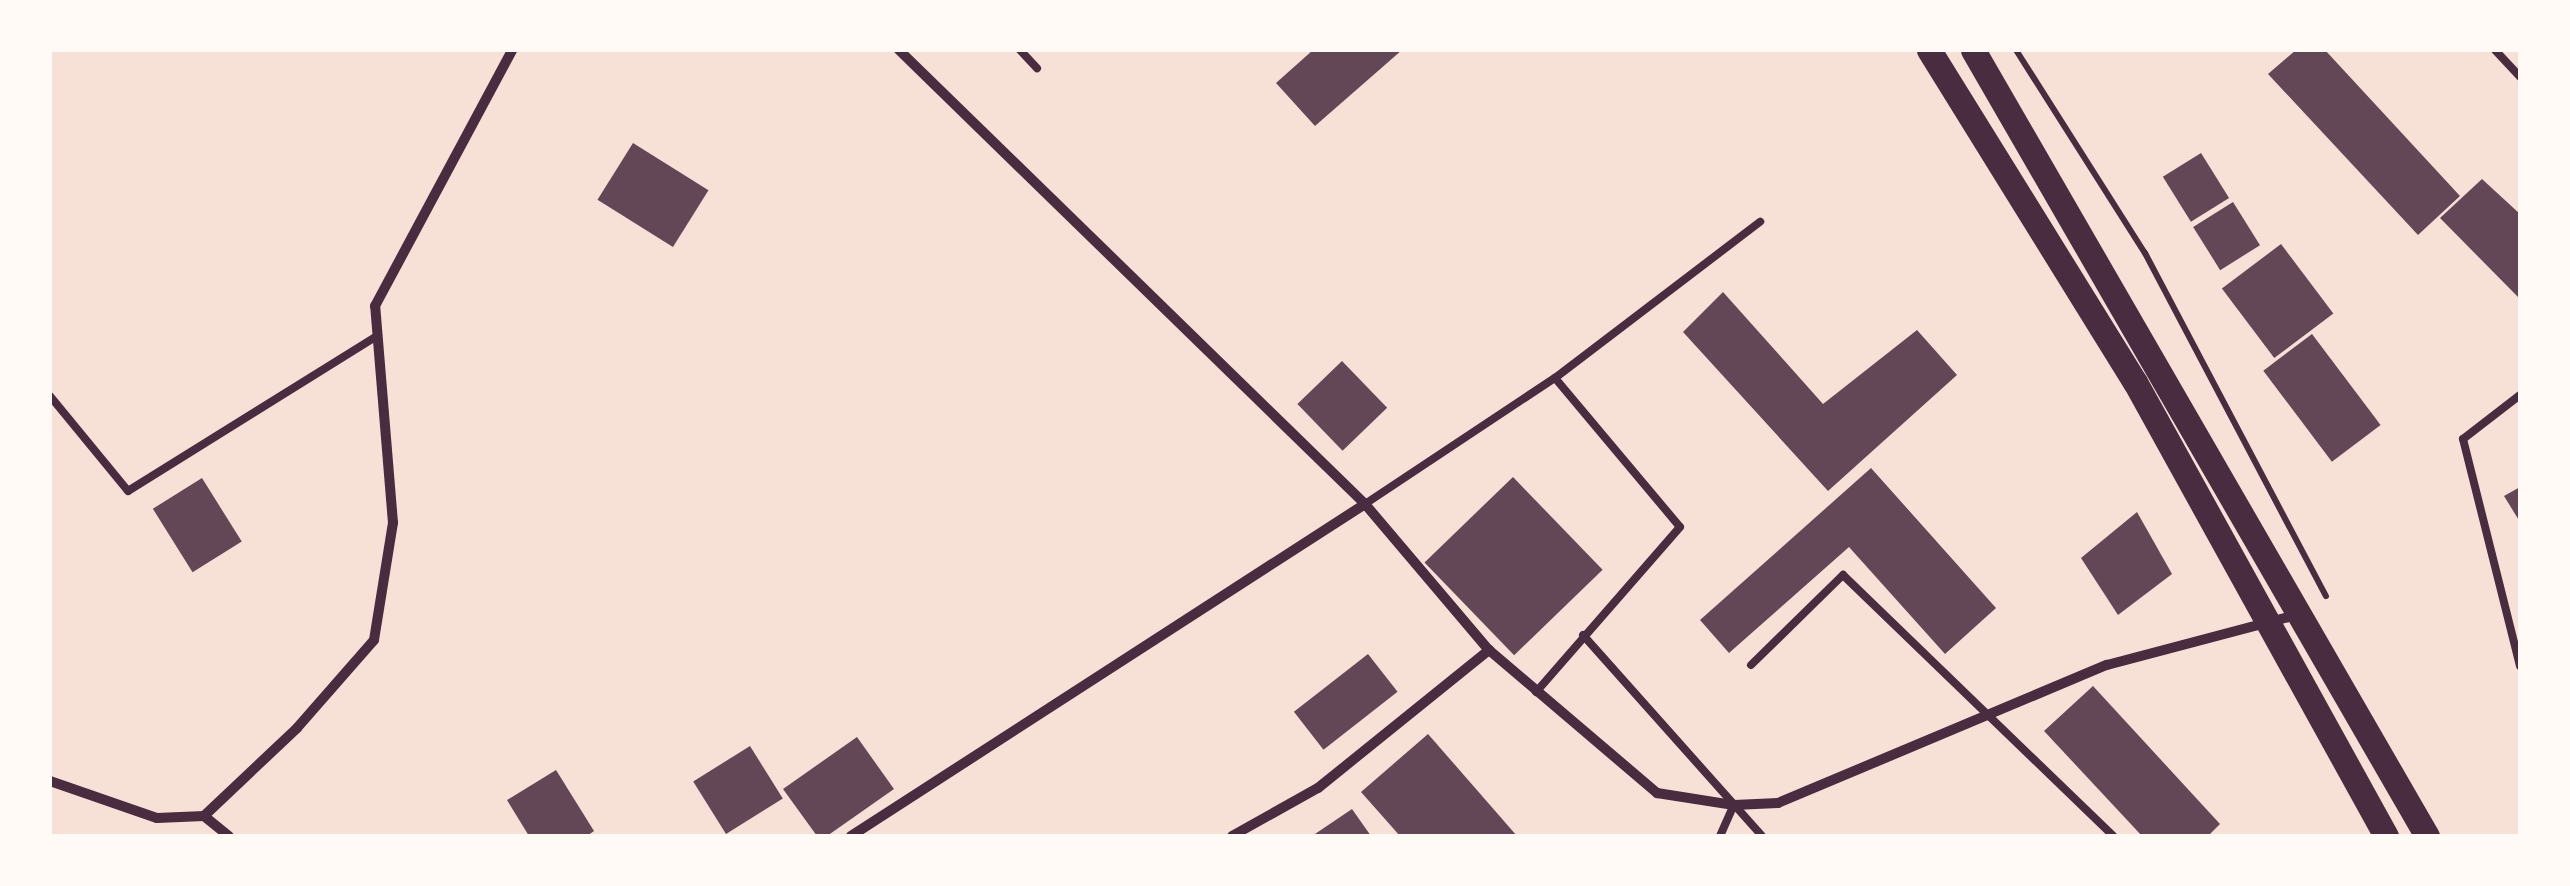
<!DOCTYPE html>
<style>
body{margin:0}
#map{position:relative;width:2570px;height:886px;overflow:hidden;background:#f7e1d7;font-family:Commissioner,sans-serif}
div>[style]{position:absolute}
.building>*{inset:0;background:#644757;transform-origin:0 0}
.path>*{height:6px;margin:-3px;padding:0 3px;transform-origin:3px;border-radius:3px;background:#4a2c40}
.service>*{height:8px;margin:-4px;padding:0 4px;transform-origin:4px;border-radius:4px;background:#4a2c40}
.minor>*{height:10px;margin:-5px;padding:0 5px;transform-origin:5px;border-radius:5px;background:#4a2c40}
.primary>*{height:25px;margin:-12.5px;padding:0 12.5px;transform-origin:12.5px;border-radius:12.5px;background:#4a2c40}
span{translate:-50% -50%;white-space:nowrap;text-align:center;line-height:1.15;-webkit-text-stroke:8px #fffaf5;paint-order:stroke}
.frame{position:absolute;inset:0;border:52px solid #fffaf5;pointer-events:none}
</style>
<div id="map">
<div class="building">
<div style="clip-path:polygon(1313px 50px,1402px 50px,1315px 126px,1276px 83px)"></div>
<div style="clip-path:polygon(2296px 50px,2325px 50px,2460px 196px,2418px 235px,2268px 74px)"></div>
<div style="left:633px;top:143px;width:89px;height:67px;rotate:32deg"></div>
<div style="left:2201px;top:153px;width:53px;height:45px;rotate:58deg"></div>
<div style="clip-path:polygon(2482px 179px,2520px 214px,2520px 299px,2440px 218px)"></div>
<div style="left:2233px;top:202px;width:51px;height:47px;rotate:58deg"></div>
<div style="left:2281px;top:244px;width:87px;height:74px;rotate:53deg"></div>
<div style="clip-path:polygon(1723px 292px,1823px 404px,1917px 330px,1957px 375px,1828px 491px,1683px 332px)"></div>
<div style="left:2312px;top:334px;width:114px;height:61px;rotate:53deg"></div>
<div style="left:1342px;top:361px;width:65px;height:62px;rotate:46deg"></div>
<div style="clip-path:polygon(1871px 468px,1996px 608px,1945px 654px,1849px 547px,1729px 653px,1700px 620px)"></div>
<div style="left:1513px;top:477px;width:129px;height:123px;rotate:46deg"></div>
<div style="left:202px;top:478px;width:75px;height:58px;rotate:58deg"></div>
<div style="clip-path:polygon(2520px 487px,2520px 522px,2504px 496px)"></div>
<div style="clip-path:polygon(2137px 512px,2172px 574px,2118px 615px,2081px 558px)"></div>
<div style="left:1368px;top:654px;width:48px;height:94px;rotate:52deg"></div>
<div style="clip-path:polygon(2093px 686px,2220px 824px,2208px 836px,2142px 836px,2044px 731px)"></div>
<div style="clip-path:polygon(1428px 734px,1517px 836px,1400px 836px,1361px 792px)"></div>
<div style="clip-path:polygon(857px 737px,894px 789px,827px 836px,817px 836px,783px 789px)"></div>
<div style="left:750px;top:746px;width:62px;height:67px;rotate:58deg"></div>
<div style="clip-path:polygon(556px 770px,594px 831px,587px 836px,529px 836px,507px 800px)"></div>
<div style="clip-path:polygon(1352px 809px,1371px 836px,1312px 836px)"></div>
</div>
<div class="path">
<div style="left:2016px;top:50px;width:241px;rotate:57.6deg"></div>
<div style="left:2145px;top:253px;width:388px;rotate:62.2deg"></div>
</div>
<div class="service">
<div style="left:1020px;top:50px;width:25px;rotate:47deg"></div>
<div style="left:2495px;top:50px;width:37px;rotate:47deg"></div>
<div style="left:1555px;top:378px;width:258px;rotate:-37.3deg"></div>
<div style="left:2520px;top:395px;width:72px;rotate:142.3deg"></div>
<div style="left:2463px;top:439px;width:234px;rotate:75.9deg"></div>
<div style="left:50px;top:396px;width:123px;rotate:50.6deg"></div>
<div style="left:128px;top:491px;width:293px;rotate:-31.9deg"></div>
<div style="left:1365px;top:504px;width:228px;rotate:-33.6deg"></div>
<div style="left:1555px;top:378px;width:194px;rotate:50deg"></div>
<div style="left:1680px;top:527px;width:219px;rotate:131.1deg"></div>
<div style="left:1583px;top:635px;width:269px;rotate:48.3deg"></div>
<div style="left:1751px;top:665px;width:129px;rotate:-44.4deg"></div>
<div style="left:1843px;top:575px;width:376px;rotate:44deg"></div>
<div style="left:1720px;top:836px;width:34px;rotate:-66deg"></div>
</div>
<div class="minor">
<div style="left:899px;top:50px;width:651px;rotate:44.25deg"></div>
<div style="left:1365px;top:504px;width:192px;rotate:49.7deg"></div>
<div style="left:1489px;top:650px;width:221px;rotate:40.4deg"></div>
<div style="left:1657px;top:793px;width:78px;rotate:8.9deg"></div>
<div style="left:1734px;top:805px;width:44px;rotate:-2.6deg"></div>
<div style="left:1778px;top:803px;width:357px;rotate:-22.8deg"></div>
<div style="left:2107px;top:665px;width:200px;rotate:-14.8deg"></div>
<div style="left:50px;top:781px;width:113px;rotate:19.1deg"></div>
<div style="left:157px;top:818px;width:47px;rotate:-2.4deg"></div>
<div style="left:204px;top:816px;width:32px;rotate:39deg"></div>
<div style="left:204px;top:816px;width:128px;rotate:-43.4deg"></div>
<div style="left:297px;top:728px;width:117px;rotate:-48.8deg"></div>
<div style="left:374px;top:640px;width:119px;rotate:-80.8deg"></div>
<div style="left:393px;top:523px;width:218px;rotate:-94.7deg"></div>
<div style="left:375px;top:306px;width:290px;rotate:-61.8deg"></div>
<div style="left:851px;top:836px;width:612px;rotate:-32.86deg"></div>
<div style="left:1232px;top:836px;width:98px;rotate:-29.2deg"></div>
<div style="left:1318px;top:788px;width:220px;rotate:-38.9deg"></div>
</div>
<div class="primary">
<div style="left:1929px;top:50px;width:391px;rotate:58.2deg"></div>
<div style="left:2135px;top:382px;width:519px;rotate:61.06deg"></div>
<div style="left:1973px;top:50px;width:908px;rotate:59.99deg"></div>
</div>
<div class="frame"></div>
</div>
